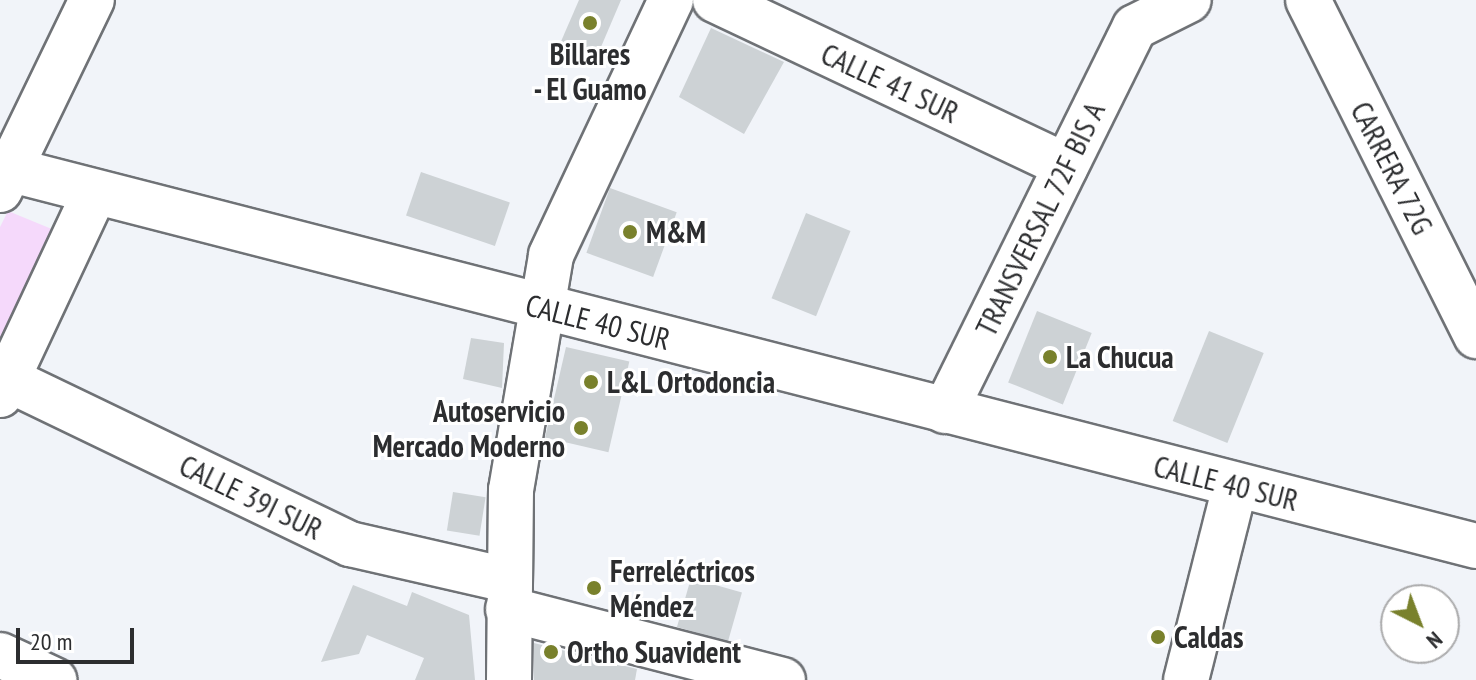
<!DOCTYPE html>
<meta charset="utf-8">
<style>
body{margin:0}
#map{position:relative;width:1476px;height:680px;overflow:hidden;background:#f1f4f9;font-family:"PT Sans Narrow",sans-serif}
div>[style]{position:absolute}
.green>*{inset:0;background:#f5d9fb}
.building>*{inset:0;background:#cdd2d5;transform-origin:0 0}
.roads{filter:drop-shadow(2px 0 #6f7276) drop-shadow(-2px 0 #6f7276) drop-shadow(0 2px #6f7276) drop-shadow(0 -2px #6f7276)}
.minor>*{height:44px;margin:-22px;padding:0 22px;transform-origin:22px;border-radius:22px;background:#fff}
.dots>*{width:22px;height:22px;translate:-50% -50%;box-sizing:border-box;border:4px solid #fff;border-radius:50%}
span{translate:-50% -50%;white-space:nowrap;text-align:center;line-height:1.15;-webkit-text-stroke:6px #fff;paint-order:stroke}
.poi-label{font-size:30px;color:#2c2d2f;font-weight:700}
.left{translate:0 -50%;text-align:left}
.right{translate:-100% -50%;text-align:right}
.street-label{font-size:30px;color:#2c2d2f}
.north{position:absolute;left:1380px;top:584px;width:80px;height:80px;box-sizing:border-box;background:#fff;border:2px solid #ababac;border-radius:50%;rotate:138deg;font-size:22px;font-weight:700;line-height:32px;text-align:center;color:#2c2d2f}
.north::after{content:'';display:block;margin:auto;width:28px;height:36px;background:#79812c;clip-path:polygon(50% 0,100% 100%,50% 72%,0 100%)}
.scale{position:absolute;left:16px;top:628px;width:118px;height:36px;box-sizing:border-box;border:4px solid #2c2d2f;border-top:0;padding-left:10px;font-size:24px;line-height:28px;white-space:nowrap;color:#2c2d2f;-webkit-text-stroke:6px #fff;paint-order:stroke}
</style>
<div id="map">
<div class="green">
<div style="clip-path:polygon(8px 211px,59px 232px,0 357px,0 227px)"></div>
</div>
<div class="building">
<div style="clip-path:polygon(579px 0,621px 0,595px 61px,559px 46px)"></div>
<div style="clip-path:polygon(711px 28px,784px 62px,744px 134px,679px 97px)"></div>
<div style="left:421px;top:172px;width:94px;height:46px;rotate:19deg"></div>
<div style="left:610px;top:188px;width:71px;height:69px;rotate:20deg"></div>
<div style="left:806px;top:213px;width:48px;height:92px;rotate:22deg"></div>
<div style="left:1037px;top:311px;width:59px;height:77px;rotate:22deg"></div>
<div style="left:1209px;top:331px;width:59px;height:97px;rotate:22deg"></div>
<div style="clip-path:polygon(471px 338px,504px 343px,502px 388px,463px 379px)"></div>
<div style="left:566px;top:347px;width:65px;height:93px;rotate:13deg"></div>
<div style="left:453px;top:492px;width:33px;height:39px;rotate:9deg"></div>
<div style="left:691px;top:578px;width:53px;height:51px;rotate:16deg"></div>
<div style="clip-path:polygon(353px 585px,407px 606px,412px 592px,469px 615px,475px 680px,415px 680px,424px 658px,367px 635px,359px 654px,321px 662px)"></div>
<div style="clip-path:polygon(534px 643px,637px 669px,635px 680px,534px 680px)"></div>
</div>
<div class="roads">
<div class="minor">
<div style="left:715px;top:0;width:388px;rotate:25.3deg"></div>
<div style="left:1308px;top:0;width:376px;rotate:63.4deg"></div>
<div style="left:0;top:167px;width:1524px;rotate:14.4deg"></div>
<div style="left:0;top:190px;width:211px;rotate:-64.2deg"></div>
<div style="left:7px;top:379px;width:381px;rotate:25.7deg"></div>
<div style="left:350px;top:544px;width:161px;rotate:12.9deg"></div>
<div style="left:0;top:395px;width:224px;rotate:-64.9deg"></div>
<div style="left:945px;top:411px;width:428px;rotate:-63.7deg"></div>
<div style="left:1135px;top:27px;width:60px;rotate:-26.6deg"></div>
<div style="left:508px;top:609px;width:284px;rotate:14.5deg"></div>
<div style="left:0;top:655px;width:60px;rotate:24.8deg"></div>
<div style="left:509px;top:680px;width:190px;rotate:-89.4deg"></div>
<div style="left:511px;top:490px;width:238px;rotate:-80.3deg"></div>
<div style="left:551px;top:255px;width:282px;rotate:-64.8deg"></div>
<div style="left:1186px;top:680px;width:200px;rotate:-75.8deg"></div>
</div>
</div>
<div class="dots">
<div style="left:590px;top:23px;background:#79812c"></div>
<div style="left:630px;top:232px;background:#79812c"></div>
<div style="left:1050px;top:357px;background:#79812c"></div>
<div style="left:591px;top:382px;background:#79812c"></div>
<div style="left:581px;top:428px;background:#79812c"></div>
<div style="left:594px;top:588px;background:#79812c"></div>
<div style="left:1158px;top:637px;background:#79812c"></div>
<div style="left:551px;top:652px;background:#79812c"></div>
</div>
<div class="poi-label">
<span style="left:590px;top:71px">Billares<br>- El Guamo</span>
<span class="left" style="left:646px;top:232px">M&amp;M</span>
<span class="left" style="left:1066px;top:357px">La Chucua</span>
<span class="left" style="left:607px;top:382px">L&amp;L Ortodoncia</span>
<span class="right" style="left:565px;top:428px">Autoservicio<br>Mercado Moderno</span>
<span class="left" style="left:610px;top:588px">Ferreléctricos<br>Méndez</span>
<span class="left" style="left:1174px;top:637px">Caldas</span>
<span class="left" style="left:567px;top:652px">Ortho Suavident</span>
</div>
<div class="street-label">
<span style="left:890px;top:83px;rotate:25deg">CALLE 41 SUR</span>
<span style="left:1392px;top:168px;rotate:63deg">CARRERA 72G</span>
<span style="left:1040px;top:219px;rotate:-64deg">TRANSVERSAL 72F BIS A</span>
<span style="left:598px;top:322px;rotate:14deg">CALLE 40 SUR</span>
<span style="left:1226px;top:483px;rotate:14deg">CALLE 40 SUR</span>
<span style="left:251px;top:497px;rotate:26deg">CALLE 39I SUR</span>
</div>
<div class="north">N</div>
<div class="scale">20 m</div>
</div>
